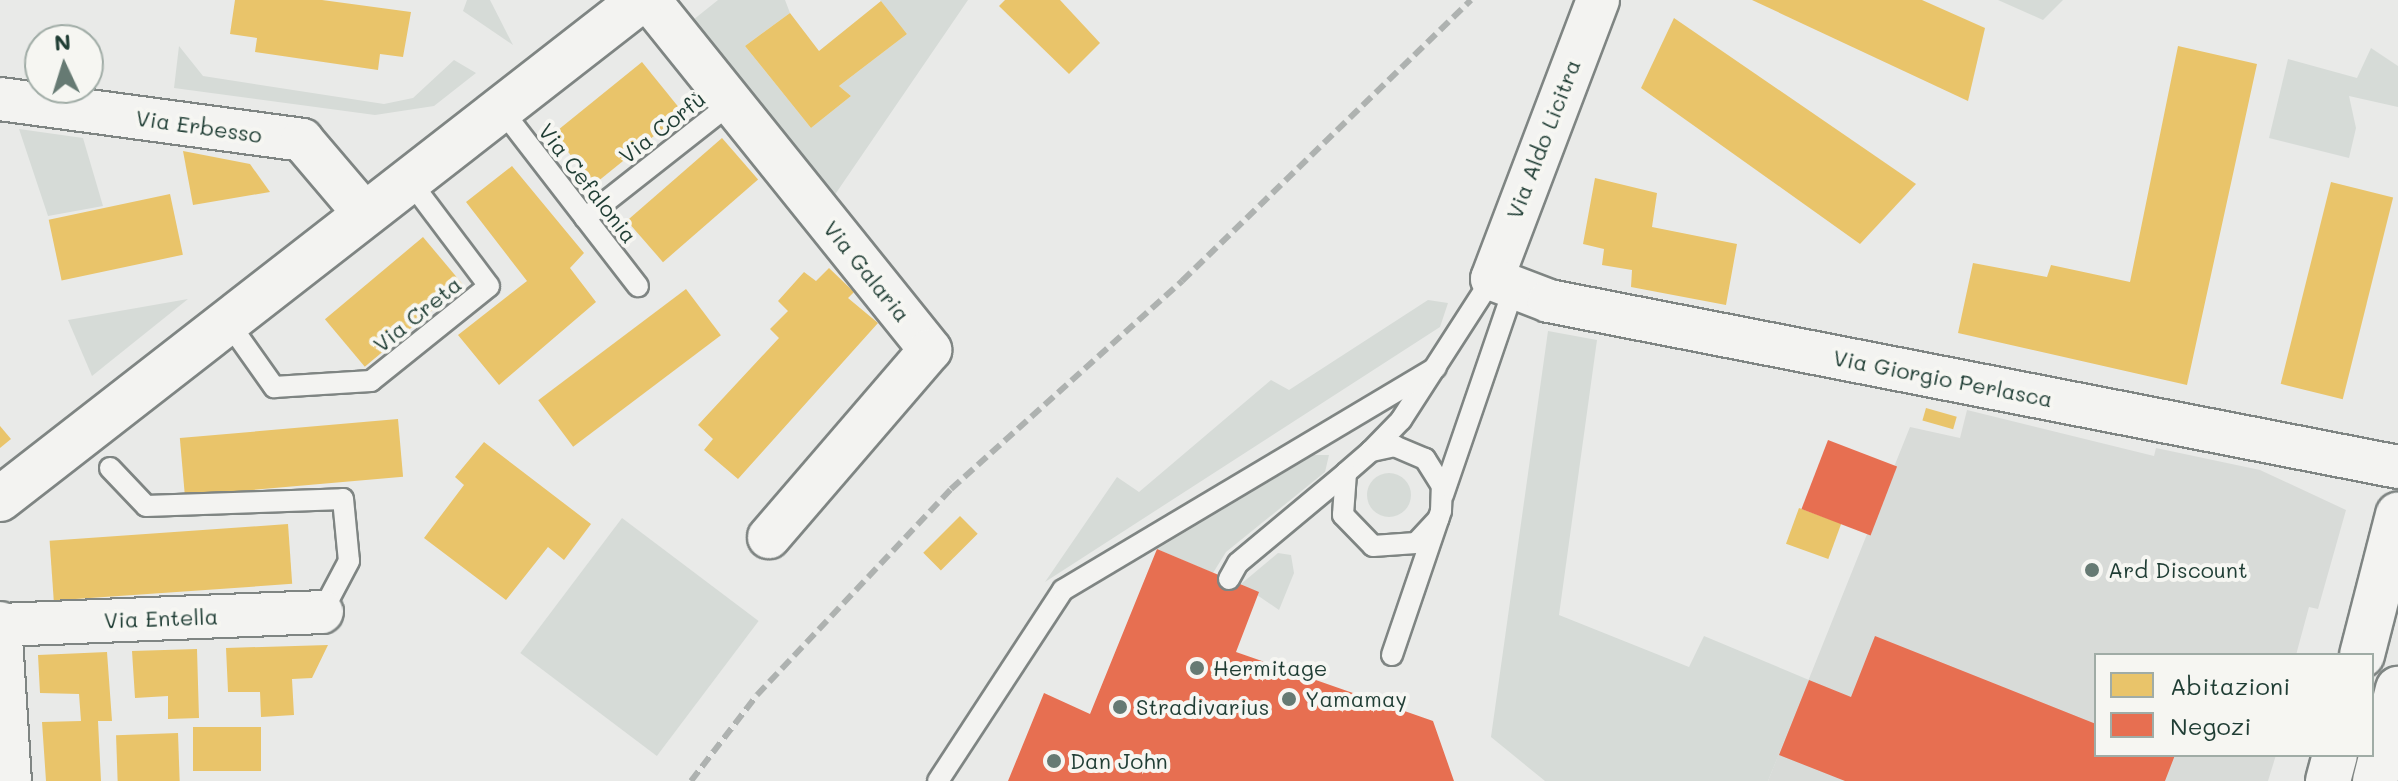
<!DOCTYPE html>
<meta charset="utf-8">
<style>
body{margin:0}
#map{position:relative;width:2398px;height:781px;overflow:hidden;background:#e9eae8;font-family:Mali,sans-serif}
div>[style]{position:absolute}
.built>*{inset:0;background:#d8dbd8}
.green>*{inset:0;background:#d6dbd7;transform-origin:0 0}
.round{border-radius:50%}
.homes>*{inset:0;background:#e9c46a;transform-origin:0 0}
.shops>*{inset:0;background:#e76f51;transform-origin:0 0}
.roads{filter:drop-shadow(2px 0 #7f8583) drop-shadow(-2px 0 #7f8583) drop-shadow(0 2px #7f8583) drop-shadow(0 -2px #7f8583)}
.service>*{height:20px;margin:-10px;padding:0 10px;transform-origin:10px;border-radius:10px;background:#f3f3f1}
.minor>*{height:42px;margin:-21px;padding:0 21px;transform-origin:21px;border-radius:21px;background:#f3f3f1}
.tertiary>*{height:44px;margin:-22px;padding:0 22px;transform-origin:22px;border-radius:22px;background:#f3f3f1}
.primary>*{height:44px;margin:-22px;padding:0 22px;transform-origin:22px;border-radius:22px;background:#f3f3f1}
.rail>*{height:6px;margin-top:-3px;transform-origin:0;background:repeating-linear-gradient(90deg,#aeb2b0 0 12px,transparent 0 18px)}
.dots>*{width:22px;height:22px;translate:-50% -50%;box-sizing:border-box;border:4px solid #f6f6f2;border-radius:50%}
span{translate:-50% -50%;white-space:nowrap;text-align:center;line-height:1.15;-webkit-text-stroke:8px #f6f6f2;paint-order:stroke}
.street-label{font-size:22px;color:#1f3d34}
.poi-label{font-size:22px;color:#1f3d34}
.left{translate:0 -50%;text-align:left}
.legend{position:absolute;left:2094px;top:653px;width:280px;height:104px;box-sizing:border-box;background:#f6f6f2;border:2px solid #a0aca6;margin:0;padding:10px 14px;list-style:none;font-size:24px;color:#1f3d34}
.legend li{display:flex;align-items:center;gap:16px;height:40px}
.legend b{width:40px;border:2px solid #a0aca6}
.north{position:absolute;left:24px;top:24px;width:80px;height:80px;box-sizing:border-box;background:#f6f6f2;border:2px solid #a0aca6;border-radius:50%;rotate:356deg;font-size:22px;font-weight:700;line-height:32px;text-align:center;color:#1f3d34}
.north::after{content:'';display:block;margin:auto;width:28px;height:36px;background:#667a73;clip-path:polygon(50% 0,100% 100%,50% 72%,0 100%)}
</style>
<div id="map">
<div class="built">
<div style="clip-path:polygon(1967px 410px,2154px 456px,2156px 448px,2260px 470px,2346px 510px,2318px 609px,2309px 607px,2296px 655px,2096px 655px,2096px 755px,2276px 755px,2268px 781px,1768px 781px,1910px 427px,1960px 438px)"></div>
</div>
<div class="green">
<div style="clip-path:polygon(467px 0,490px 0,513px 45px,463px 11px)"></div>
<div style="clip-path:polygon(718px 0,785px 0,790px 13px,745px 46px,811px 128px,851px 96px,839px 86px,907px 34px,880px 0,968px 0,834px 196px,693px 20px)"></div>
<div style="clip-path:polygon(1998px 0,2063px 0,2043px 20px)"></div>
<div style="clip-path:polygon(179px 46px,203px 76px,384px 104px,413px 98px,454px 60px,476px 73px,434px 106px,375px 115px,174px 88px)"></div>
<div style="clip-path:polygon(2371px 48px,2398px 66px,2398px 107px,2349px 96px,2356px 128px,2349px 158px,2269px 138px,2288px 59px,2357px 78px)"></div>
<div style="clip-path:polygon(19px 129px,83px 138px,103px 206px,48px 216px)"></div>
<div style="clip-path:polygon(188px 299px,92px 376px,68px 320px)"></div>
<div style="clip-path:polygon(1428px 300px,1448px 303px,1440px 327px,1045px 582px,1117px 477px,1139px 492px,1271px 380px,1289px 390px)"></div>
<div style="clip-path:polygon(1548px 331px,1597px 340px,1559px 615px,1689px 667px,1704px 636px,1809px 680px,1768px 781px,1545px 781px,1491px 737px)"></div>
<div style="clip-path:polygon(1314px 455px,1329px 455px,1325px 472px,1226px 552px,1213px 573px,1157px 549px)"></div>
<div class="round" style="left:1367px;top:473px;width:44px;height:44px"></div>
<div style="left:622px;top:518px;width:171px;height:169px;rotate:37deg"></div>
<div style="clip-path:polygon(1278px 553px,1291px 555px,1294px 573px,1279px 610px,1241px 584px)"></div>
</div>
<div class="homes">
<div style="clip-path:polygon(235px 0,322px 0,411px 12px,403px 57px,380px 54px,378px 70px,255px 52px,257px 38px,230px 34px)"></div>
<div style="clip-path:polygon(1005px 0,1060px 0,1100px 43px,1069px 74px,999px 6px)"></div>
<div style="clip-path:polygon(1752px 0,1922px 0,1985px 28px,1968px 101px)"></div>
<div style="clip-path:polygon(881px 1px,907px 34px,839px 86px,851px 96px,811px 128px,745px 46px,790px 13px,819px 51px)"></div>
<div style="clip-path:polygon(1674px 18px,1868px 151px,1916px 184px,1860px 244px,1641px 88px)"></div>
<div style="clip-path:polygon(2178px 46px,2257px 64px,2187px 385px,1958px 333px,1973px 263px,2047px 277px,2051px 265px,2130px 282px)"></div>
<div style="left:642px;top:62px;width:65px;height:114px;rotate:51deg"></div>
<div style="left:722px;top:138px;width:55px;height:126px;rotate:49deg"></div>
<div style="clip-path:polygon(183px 151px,250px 164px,270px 192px,193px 205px)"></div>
<div style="clip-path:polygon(512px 166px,584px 253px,570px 268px,596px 302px,499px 385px,458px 335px,527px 281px,466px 202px)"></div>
<div style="clip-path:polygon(1595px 178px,1657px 193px,1652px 227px,1737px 244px,1726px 305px,1631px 287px,1632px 270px,1602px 265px,1604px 249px,1583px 244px)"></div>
<div style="left:2331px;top:182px;width:64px;height:208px;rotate:14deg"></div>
<div style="left:170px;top:194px;width:62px;height:124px;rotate:78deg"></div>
<div style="left:423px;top:237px;width:62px;height:128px;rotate:50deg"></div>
<div style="clip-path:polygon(829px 268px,854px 292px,848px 298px,878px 323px,738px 479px,704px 450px,713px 439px,698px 425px,779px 338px,770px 329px,788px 311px,778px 301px,804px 272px,816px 281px)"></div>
<div style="left:686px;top:289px;width:58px;height:185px;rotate:53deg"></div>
<div style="left:1926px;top:408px;width:32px;height:13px;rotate:16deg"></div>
<div style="left:398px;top:419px;width:58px;height:219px;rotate:85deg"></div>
<div style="clip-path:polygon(0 426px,11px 439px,0 448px)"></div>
<div style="clip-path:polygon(484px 442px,591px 524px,564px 560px,548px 547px,506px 600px,424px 538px,464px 485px,455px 477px)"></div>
<div style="left:1799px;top:508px;width:45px;height:38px;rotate:20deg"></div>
<div style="left:960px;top:516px;width:25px;height:52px;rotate:45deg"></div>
<div style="left:288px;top:524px;width:60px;height:239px;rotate:86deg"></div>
<div style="clip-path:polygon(328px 645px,312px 678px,292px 679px,294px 715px,261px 717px,260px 692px,228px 692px,226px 648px)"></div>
<div style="clip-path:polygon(197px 649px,199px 718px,168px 719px,168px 696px,135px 698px,132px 651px)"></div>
<div style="clip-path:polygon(107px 652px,112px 721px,98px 721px,101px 781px,46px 781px,42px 722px,81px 721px,79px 694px,40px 693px,38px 655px)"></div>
<div style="left:193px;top:727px;width:68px;height:44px"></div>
<div style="left:178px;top:733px;width:48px;height:62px;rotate:88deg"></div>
</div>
<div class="shops">
<div style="left:1828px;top:440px;width:74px;height:74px;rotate:21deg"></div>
<div style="clip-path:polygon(1157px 549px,1259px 592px,1236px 652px,1433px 721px,1454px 781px,1008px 781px,1044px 693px,1090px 714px)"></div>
<div style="clip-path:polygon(1875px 636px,2096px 724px,2096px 755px,2175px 755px,2165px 781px,1845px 781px,1779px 755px,1809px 680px,1851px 697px)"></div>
</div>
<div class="roads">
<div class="service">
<div style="left:501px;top:109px;width:224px;rotate:52.3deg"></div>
<div style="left:585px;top:218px;width:186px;rotate:-38.2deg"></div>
<div style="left:228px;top:322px;width:80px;rotate:54.7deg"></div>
<div style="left:274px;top:387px;width:97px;rotate:-3.5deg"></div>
<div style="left:371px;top:381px;width:151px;rotate:-38.8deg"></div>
<div style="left:489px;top:286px;width:133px;rotate:-127deg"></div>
<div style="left:1371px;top:451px;width:43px;rotate:-45.9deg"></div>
<div style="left:1401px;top:420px;width:168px;rotate:-57.2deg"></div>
<div style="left:110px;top:468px;width:52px;rotate:46.5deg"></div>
<div style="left:146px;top:506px;width:197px;rotate:-2deg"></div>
<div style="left:343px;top:499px;width:62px;rotate:84.5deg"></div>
<div style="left:349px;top:561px;width:58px;rotate:117.9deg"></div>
<div style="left:1443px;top:495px;width:216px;rotate:-71.1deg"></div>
<div style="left:1229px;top:579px;width:18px;rotate:-61deg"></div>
<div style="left:1238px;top:563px;width:141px;rotate:-39.8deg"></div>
<div style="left:1392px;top:655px;width:152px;rotate:-71.2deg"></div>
<div style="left:1441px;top:511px;width:25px;rotate:-88deg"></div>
<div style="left:1442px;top:486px;width:32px;rotate:-122deg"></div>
<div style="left:1425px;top:459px;width:33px;rotate:-157deg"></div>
<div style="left:1395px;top:446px;width:25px;rotate:168deg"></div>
<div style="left:1371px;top:451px;width:33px;rotate:139deg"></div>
<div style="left:1346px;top:473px;width:42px;rotate:94.1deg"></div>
<div style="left:1343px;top:515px;width:43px;rotate:45.9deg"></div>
<div style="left:1373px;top:546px;width:43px;rotate:-4deg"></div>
<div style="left:1416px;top:543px;width:33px;rotate:-47deg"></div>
<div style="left:938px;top:781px;width:228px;rotate:-56.8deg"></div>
<div style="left:1063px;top:590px;width:434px;rotate:-30.8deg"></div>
</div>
<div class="minor">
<div style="left:649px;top:0;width:449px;rotate:51.2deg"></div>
<div style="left:930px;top:350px;width:247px;rotate:130.7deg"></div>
<div style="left:1598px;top:0;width:298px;rotate:110.8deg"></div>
<div style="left:1492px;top:279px;width:61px;rotate:21.1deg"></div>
<div style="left:1549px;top:301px;width:865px;rotate:11.06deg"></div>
<div style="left:0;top:99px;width:305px;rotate:7.7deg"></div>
<div style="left:302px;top:140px;width:97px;rotate:49.6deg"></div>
<div style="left:0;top:623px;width:158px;rotate:86.4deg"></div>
<div style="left:0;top:625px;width:322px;rotate:-2.3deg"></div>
</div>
<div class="tertiary">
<div style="left:0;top:499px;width:812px;rotate:-37.9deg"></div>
</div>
<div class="primary">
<div style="left:2362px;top:655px;width:145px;rotate:-75.6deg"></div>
<div style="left:2328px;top:781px;width:27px;rotate:-75deg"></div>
<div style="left:2375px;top:781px;width:95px;rotate:-76deg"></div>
</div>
</div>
<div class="rail">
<div style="left:691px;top:781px;width:108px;rotate:-52.5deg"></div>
<div style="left:757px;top:695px;width:283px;rotate:-46.7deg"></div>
<div style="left:951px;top:489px;width:311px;rotate:-42deg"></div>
<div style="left:1182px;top:281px;width:403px;rotate:-44.2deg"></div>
</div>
<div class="dots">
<div style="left:2092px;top:570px;background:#667a73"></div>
<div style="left:1197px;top:668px;background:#667a73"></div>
<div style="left:1289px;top:699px;background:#667a73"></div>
<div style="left:1120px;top:707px;background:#667a73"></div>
<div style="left:1054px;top:761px;background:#667a73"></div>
</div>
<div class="street-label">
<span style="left:199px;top:126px;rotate:8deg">Via Erbesso</span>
<span style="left:662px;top:127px;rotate:-38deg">Via Corfù</span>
<span style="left:1543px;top:139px;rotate:-69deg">Via Aldo Licitra</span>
<span style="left:588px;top:183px;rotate:52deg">Via Cefalonia</span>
<span style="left:867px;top:271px;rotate:51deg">Via Galaria</span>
<span style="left:417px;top:314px;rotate:-39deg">Via Creta</span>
<span style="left:1943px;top:378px;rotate:11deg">Via Giorgio Perlasca</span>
<span style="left:161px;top:618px;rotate:-2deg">Via Entella</span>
</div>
<div class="poi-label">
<span class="left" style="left:2108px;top:570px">Ard Discount</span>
<span class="left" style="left:1213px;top:668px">Hermitage</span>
<span class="left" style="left:1305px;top:699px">Yamamay</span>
<span class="left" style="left:1136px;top:707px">Stradivarius</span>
<span class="left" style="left:1070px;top:761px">Dan John</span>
</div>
<ul class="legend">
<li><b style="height:22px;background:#e9c46a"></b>Abitazioni</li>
<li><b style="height:22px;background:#e76f51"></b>Negozi</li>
</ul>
<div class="north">N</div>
</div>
